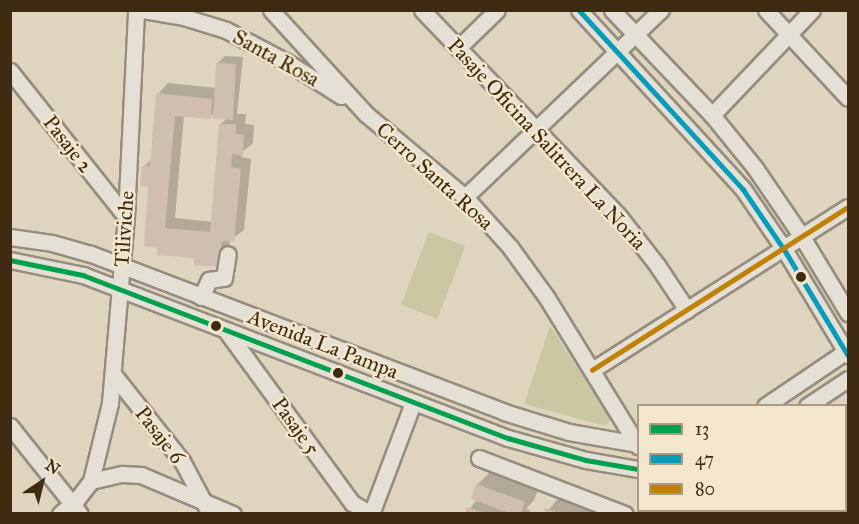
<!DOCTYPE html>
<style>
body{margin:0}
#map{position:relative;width:859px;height:524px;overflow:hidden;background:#dfd4be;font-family:"IM FELL Great Primer",serif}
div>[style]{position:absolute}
.green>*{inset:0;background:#cac8a2;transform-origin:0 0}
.shadow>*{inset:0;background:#0003}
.building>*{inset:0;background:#d0bfb1;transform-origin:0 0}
.roads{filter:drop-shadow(2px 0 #968d7e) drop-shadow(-2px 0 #968d7e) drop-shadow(0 2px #968d7e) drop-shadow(0 -2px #968d7e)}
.minor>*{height:15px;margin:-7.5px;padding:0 7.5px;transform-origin:7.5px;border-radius:7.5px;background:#e5e0d5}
.bus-1>*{height:4.5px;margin:-2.25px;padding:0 2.25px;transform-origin:2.25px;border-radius:2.25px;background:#03a04e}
.bus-2>*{height:4.5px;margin:-2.25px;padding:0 2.25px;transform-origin:2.25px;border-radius:2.25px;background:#069cbb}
.bus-3>*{height:4.5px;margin:-2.25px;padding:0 2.25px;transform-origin:2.25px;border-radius:2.25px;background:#c08105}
.dots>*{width:16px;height:16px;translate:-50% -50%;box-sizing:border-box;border:3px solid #f3e6cc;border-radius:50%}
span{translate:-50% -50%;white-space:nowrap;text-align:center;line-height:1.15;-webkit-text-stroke:5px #f3e6cc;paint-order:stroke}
.street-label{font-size:21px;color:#3e2b12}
.frame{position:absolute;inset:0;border:12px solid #3e2b12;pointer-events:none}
.legend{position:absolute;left:637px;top:404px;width:210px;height:108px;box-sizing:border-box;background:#f3e6cc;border:2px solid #ab9b82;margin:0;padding:8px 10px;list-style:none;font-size:18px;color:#3e2b12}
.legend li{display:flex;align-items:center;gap:12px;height:30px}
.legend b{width:30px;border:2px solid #ab9b82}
.north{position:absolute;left:12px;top:452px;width:60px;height:60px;-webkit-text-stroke:4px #f3e6cc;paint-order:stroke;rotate:35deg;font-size:16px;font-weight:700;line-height:24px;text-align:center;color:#3e2b12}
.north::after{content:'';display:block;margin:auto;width:21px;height:27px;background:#3e2b12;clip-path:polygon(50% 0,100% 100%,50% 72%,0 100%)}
</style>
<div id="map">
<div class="green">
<div style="left:429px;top:232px;width:39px;height:78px;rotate:21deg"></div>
<div style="clip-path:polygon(550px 326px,611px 419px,606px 426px,524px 404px)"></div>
</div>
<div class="shadow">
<div style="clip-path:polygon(evenodd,225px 56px,243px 57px,237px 114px,246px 114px,245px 124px,254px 125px,253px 143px,241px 153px,241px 157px,251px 159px,244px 230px,230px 240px,229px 255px,196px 257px,158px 254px,150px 186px,143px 167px,153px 158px,158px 94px,168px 83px,216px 88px,217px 64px,225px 56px,214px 113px,226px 119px,221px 124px,213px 222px,175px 218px,184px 115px,210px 117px,214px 113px)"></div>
<div style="clip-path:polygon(492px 470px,539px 488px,534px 500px,526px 509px,530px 510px,529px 514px,466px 514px,477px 499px,477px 485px)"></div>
<div style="clip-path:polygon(561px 495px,608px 514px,545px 514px)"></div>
</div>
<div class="building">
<div style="left:216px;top:63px;width:20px;height:56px;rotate:3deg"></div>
<div style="clip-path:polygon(156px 93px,212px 99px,211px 119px,175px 116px,165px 228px,210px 232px,219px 124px,236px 124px,236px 134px,244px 135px,243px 155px,232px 154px,231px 167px,241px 169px,234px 242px,222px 241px,219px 267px,194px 265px,194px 258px,157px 255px,157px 248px,144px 246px,148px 187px,140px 186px,142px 166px,150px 166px)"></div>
<div style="clip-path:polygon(476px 484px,525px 502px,521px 514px,512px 514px,471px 499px)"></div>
<div style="clip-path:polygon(467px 507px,484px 513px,484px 514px,465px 514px)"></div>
<div style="clip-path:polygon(545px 508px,559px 513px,559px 514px,544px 514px)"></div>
</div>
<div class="roads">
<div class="minor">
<div style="left:143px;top:10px;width:42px;rotate:9.7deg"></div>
<div style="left:184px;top:17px;width:44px;rotate:17.2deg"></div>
<div style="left:226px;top:30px;width:69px;rotate:27.7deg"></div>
<div style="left:287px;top:62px;width:64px;rotate:32.2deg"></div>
<div style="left:271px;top:10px;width:141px;rotate:47.6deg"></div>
<div style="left:366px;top:114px;width:129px;rotate:40deg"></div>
<div style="left:465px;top:197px;width:67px;rotate:48deg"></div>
<div style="left:510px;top:247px;width:63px;rotate:54deg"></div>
<div style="left:547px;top:298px;width:174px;rotate:58.4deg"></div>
<div style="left:422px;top:10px;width:285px;rotate:46.3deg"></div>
<div style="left:619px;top:216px;width:62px;rotate:52.2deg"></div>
<div style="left:657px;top:265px;width:54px;rotate:56.3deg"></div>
<div style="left:579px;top:10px;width:243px;rotate:47.5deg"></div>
<div style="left:743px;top:189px;width:73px;rotate:55.7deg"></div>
<div style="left:784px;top:249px;width:124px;rotate:58.9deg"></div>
<div style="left:612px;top:10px;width:145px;rotate:46.4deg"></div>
<div style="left:712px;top:115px;width:68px;rotate:50.9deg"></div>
<div style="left:755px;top:168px;width:83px;rotate:55.7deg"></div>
<div style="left:802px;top:237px;width:89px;rotate:58.8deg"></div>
<div style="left:766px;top:10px;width:120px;rotate:47deg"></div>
<div style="left:458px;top:48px;width:54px;rotate:-44.3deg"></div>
<div style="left:10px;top:71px;width:186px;rotate:51.5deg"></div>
<div style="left:712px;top:115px;width:145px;rotate:-46.4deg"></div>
<div style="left:465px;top:197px;width:271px;rotate:-43.7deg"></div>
<div style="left:10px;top:237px;width:42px;rotate:8.1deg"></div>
<div style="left:52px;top:243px;width:41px;rotate:15.8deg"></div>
<div style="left:91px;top:254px;width:442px;rotate:20.9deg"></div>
<div style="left:504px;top:412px;width:68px;rotate:17.1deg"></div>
<div style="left:569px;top:432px;width:70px;rotate:9.9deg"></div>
<div style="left:10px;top:260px;width:75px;rotate:11.6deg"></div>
<div style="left:83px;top:275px;width:455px;rotate:21deg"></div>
<div style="left:508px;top:438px;width:81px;rotate:15.8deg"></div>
<div style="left:586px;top:460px;width:53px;rotate:9.8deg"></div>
<div style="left:201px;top:297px;width:19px;rotate:-65deg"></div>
<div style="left:209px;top:280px;width:15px;rotate:-8deg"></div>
<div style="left:224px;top:278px;width:24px;rotate:-81deg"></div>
<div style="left:227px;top:332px;width:212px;rotate:53.8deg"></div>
<div style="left:352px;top:503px;width:22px;rotate:30deg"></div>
<div style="left:592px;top:370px;width:303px;rotate:-32.5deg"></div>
<div style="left:113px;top:374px;width:111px;rotate:51.6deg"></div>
<div style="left:182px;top:461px;width:60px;rotate:62.2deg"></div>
<div style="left:765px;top:406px;width:100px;rotate:-34deg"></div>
<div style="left:807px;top:406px;width:49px;rotate:-33.4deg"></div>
<div style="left:10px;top:426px;width:112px;rotate:51.5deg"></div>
<div style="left:479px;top:458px;width:156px;rotate:21deg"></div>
<div style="left:91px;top:481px;width:32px;rotate:-13deg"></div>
<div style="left:122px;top:474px;width:19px;rotate:3deg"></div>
<div style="left:141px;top:475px;width:100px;rotate:23deg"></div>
<div style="left:680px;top:510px;width:4px;rotate:63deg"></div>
<div style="left:60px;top:514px;width:23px;rotate:-41deg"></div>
<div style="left:77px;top:499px;width:23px;rotate:-52deg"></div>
<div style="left:91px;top:481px;width:80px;rotate:-76.3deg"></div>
<div style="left:110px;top:403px;width:187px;rotate:-85.1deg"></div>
<div style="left:126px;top:217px;width:207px;rotate:-87.2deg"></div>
<div style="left:371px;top:514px;width:119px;rotate:-69.3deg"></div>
<div style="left:846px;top:514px;width:3px;rotate:-45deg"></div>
</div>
</div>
<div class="bus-1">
<div style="left:10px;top:260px;width:75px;rotate:11.6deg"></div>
<div style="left:83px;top:275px;width:455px;rotate:21deg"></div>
<div style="left:508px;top:438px;width:81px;rotate:15.8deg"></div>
<div style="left:586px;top:460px;width:53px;rotate:9.8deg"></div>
</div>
<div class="bus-2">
<div style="left:579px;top:10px;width:243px;rotate:47.5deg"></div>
<div style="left:743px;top:189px;width:73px;rotate:55.7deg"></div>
<div style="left:784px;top:249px;width:124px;rotate:58.9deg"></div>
</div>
<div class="bus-3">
<div style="left:592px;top:370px;width:303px;rotate:-32.5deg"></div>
</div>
<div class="dots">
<div style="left:801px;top:277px;background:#3e2b12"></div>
<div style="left:216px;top:326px;background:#3e2b12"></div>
<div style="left:338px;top:373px;background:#3e2b12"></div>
</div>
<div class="street-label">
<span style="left:276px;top:58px;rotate:29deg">Santa Rosa</span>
<span style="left:68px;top:144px;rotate:52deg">Pasaje 2</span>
<span style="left:547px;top:144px;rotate:47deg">Pasaje Oficina Salitrera La Noria</span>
<span style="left:435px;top:176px;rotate:42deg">Cerro Santa Rosa</span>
<span style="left:124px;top:229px;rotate:-86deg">Tiliviche</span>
<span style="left:323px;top:344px;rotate:21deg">Avenida La Pampa</span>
<span style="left:296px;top:426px;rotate:54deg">Pasaje 5</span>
<span style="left:160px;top:435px;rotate:52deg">Pasaje 6</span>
</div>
<div class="frame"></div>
<ul class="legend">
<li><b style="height:8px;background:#03a04e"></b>13</li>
<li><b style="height:8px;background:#069cbb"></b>47</li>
<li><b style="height:8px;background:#c08105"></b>80</li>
</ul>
<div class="north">N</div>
</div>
